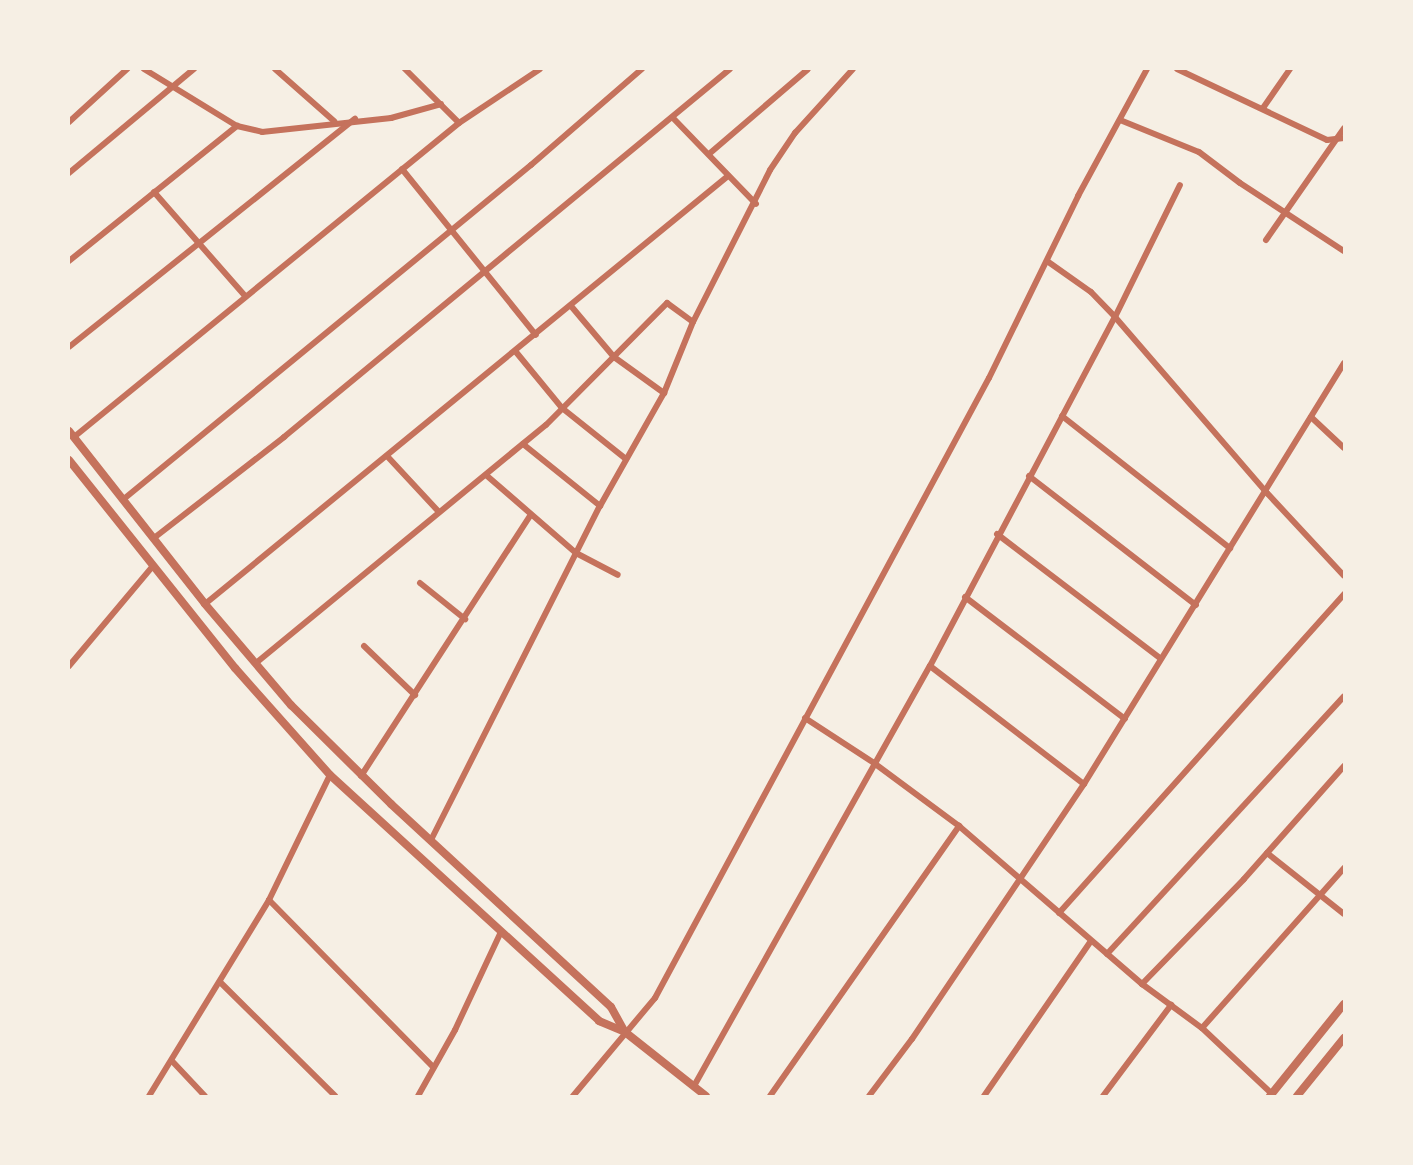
<!DOCTYPE html>
<style>
body{margin:0}
#map{position:relative;width:1413px;height:1165px;overflow:hidden;background:#f6efe4;font-family:Montserrat,sans-serif}
div>[style]{position:absolute}
.minor>*{height:6px;margin:-3px;padding:0 3px;transform-origin:3px;border-radius:3px;background:#c5725c}
.tertiary>*{height:8px;margin:-4px;padding:0 4px;transform-origin:4px;border-radius:4px;background:#c5725c}
span{translate:-50% -50%;white-space:nowrap;text-align:center;line-height:1.15;-webkit-text-stroke:6px #f6efe4;paint-order:stroke}
.frame{position:absolute;inset:0;border:70px solid #f6efe4;pointer-events:none}
</style>
<div id="map">
<div class="minor">
<div style="left:144px;top:69px;width:109px;rotate:31.5deg"></div>
<div style="left:237px;top:126px;width:26px;rotate:13deg"></div>
<div style="left:262px;top:132px;width:130px;rotate:-6.2deg"></div>
<div style="left:391px;top:118px;width:52px;rotate:-15.6deg"></div>
<div style="left:275px;top:69px;width:79px;rotate:41.4deg"></div>
<div style="left:405px;top:69px;width:76px;rotate:45deg"></div>
<div style="left:1177px;top:69px;width:166px;rotate:25.3deg"></div>
<div style="left:1327px;top:140px;width:17px;rotate:-7deg"></div>
<div style="left:1263px;top:108px;width:47px;rotate:-55.3deg"></div>
<div style="left:674px;top:119px;width:118px;rotate:46deg"></div>
<div style="left:1120px;top:120px;width:85px;rotate:22.1deg"></div>
<div style="left:1199px;top:152px;width:51px;rotate:37.1deg"></div>
<div style="left:1240px;top:183px;width:124px;rotate:33.2deg"></div>
<div style="left:69px;top:122px;width:79px;rotate:-42.4deg"></div>
<div style="left:709px;top:154px;width:130px;rotate:-40.6deg"></div>
<div style="left:402px;top:169px;width:213px;rotate:51.1deg"></div>
<div style="left:69px;top:173px;width:163px;rotate:-39.8deg"></div>
<div style="left:154px;top:192px;width:138px;rotate:48.8deg"></div>
<div style="left:1266px;top:240px;width:136px;rotate:-55.1deg"></div>
<div style="left:69px;top:261px;width:216px;rotate:-38.8deg"></div>
<div style="left:1047px;top:261px;width:54px;rotate:35.2deg"></div>
<div style="left:1091px;top:292px;width:35px;rotate:46deg"></div>
<div style="left:1115px;top:317px;width:233px;rotate:49.2deg"></div>
<div style="left:1267px;top:493px;width:113px;rotate:47.1deg"></div>
<div style="left:571px;top:306px;width:67px;rotate:49.9deg"></div>
<div style="left:614px;top:357px;width:62px;rotate:35.8deg"></div>
<div style="left:69px;top:347px;width:366px;rotate:-38.6deg"></div>
<div style="left:516px;top:352px;width:72px;rotate:50.6deg"></div>
<div style="left:562px;top:408px;width:82px;rotate:38.6deg"></div>
<div style="left:1062px;top:416px;width:214px;rotate:38.2deg"></div>
<div style="left:1311px;top:417px;width:45px;rotate:43.2deg"></div>
<div style="left:74px;top:437px;width:497px;rotate:-39.2deg"></div>
<div style="left:459px;top:123px;width:97px;rotate:-33.7deg"></div>
<div style="left:523px;top:444px;width:99px;rotate:38.8deg"></div>
<div style="left:387px;top:456px;width:76px;rotate:47.1deg"></div>
<div style="left:486px;top:475px;width:119px;rotate:40.9deg"></div>
<div style="left:576px;top:553px;width:47px;rotate:27.6deg"></div>
<div style="left:1029px;top:476px;width:211px;rotate:37.7deg"></div>
<div style="left:125px;top:498px;width:525px;rotate:-39.36deg"></div>
<div style="left:531px;top:165px;width:147px;rotate:-40.9deg"></div>
<div style="left:997px;top:534px;width:205px;rotate:37.3deg"></div>
<div style="left:154px;top:538px;width:165px;rotate:-37.8deg"></div>
<div style="left:284px;top:437px;width:578px;rotate:-39.53deg"></div>
<div style="left:420px;top:583px;width:58px;rotate:38.7deg"></div>
<div style="left:965px;top:597px;width:201px;rotate:37.3deg"></div>
<div style="left:205px;top:604px;width:676px;rotate:-39.3deg"></div>
<div style="left:364px;top:646px;width:71px;rotate:43.9deg"></div>
<div style="left:256px;top:663px;width:375px;rotate:-39.4deg"></div>
<div style="left:546px;top:425px;width:172px;rotate:-45.2deg"></div>
<div style="left:667px;top:303px;width:32px;rotate:36deg"></div>
<div style="left:69px;top:666px;width:131px;rotate:-50deg"></div>
<div style="left:930px;top:666px;width:194px;rotate:37.5deg"></div>
<div style="left:805px;top:718px;width:82px;rotate:33.1deg"></div>
<div style="left:874px;top:763px;width:106px;rotate:36.5deg"></div>
<div style="left:959px;top:826px;width:242px;rotate:40.8deg"></div>
<div style="left:1142px;top:984px;width:74px;rotate:36.3deg"></div>
<div style="left:1202px;top:1028px;width:96px;rotate:43.3deg"></div>
<div style="left:361px;top:776px;width:310px;rotate:-57deg"></div>
<div style="left:431px;top:840px;width:374px;rotate:-63.2deg"></div>
<div style="left:600px;top:506px;width:130px;rotate:-60.5deg"></div>
<div style="left:664px;top:393px;width:77px;rotate:-67.8deg"></div>
<div style="left:693px;top:322px;width:170px;rotate:-63.1deg"></div>
<div style="left:770px;top:170px;width:45px;rotate:-56deg"></div>
<div style="left:795px;top:133px;width:86px;rotate:-47.8deg"></div>
<div style="left:1267px;top:853px;width:98px;rotate:38.4deg"></div>
<div style="left:269px;top:900px;width:234px;rotate:45.5deg"></div>
<div style="left:1059px;top:913px;width:428px;rotate:-48.2deg"></div>
<div style="left:1107px;top:954px;width:350px;rotate:-47.4deg"></div>
<div style="left:220px;top:982px;width:162px;rotate:44.7deg"></div>
<div style="left:1142px;top:984px;width:146px;rotate:-45.8deg"></div>
<div style="left:1244px;top:879px;width:151px;rotate:-48.5deg"></div>
<div style="left:1202px;top:1028px;width:214px;rotate:-48.4deg"></div>
<div style="left:172px;top:1061px;width:48px;rotate:46.7deg"></div>
<div style="left:694px;top:1086px;width:482px;rotate:-60.7deg"></div>
<div style="left:930px;top:666px;width:395px;rotate:-62.1deg"></div>
<div style="left:1115px;top:317px;width:147px;rotate:-63.8deg"></div>
<div style="left:149px;top:1096px;width:230px;rotate:-58.5deg"></div>
<div style="left:269px;top:900px;width:139px;rotate:-64deg"></div>
<div style="left:418px;top:1096px;width:76px;rotate:-60.7deg"></div>
<div style="left:455px;top:1030px;width:106px;rotate:-64.9deg"></div>
<div style="left:573px;top:1096px;width:128px;rotate:-50.1deg"></div>
<div style="left:655px;top:998px;width:704px;rotate:-61.69deg"></div>
<div style="left:989px;top:378px;width:203px;rotate:-63.9deg"></div>
<div style="left:1078px;top:196px;width:145px;rotate:-61.5deg"></div>
<div style="left:770px;top:1096px;width:330px;rotate:-55deg"></div>
<div style="left:869px;top:1096px;width:71px;rotate:-53deg"></div>
<div style="left:912px;top:1039px;width:308px;rotate:-56deg"></div>
<div style="left:1084px;top:784px;width:495px;rotate:-58.3deg"></div>
<div style="left:984px;top:1096px;width:188px;rotate:-55.4deg"></div>
<div style="left:1103px;top:1096px;width:114px;rotate:-53.2deg"></div>
</div>
<div class="tertiary">
<div style="left:69px;top:431px;width:220px;rotate:51.8deg"></div>
<div style="left:205px;top:604px;width:133px;rotate:49.6deg"></div>
<div style="left:291px;top:705px;width:141px;rotate:44.7deg"></div>
<div style="left:391px;top:804px;width:299px;rotate:42.7deg"></div>
<div style="left:611px;top:1007px;width:29px;rotate:61deg"></div>
<div style="left:69px;top:460px;width:266px;rotate:51.4deg"></div>
<div style="left:235px;top:668px;width:143px;rotate:48.4deg"></div>
<div style="left:330px;top:775px;width:365px;rotate:42.4deg"></div>
<div style="left:599px;top:1021px;width:28px;rotate:23deg"></div>
<div style="left:625px;top:1032px;width:103px;rotate:38.3deg"></div>
<div style="left:1270px;top:1096px;width:118px;rotate:-51.2deg"></div>
<div style="left:1297px;top:1096px;width:75px;rotate:-51deg"></div>
</div>
<div class="frame"></div>
</div>
